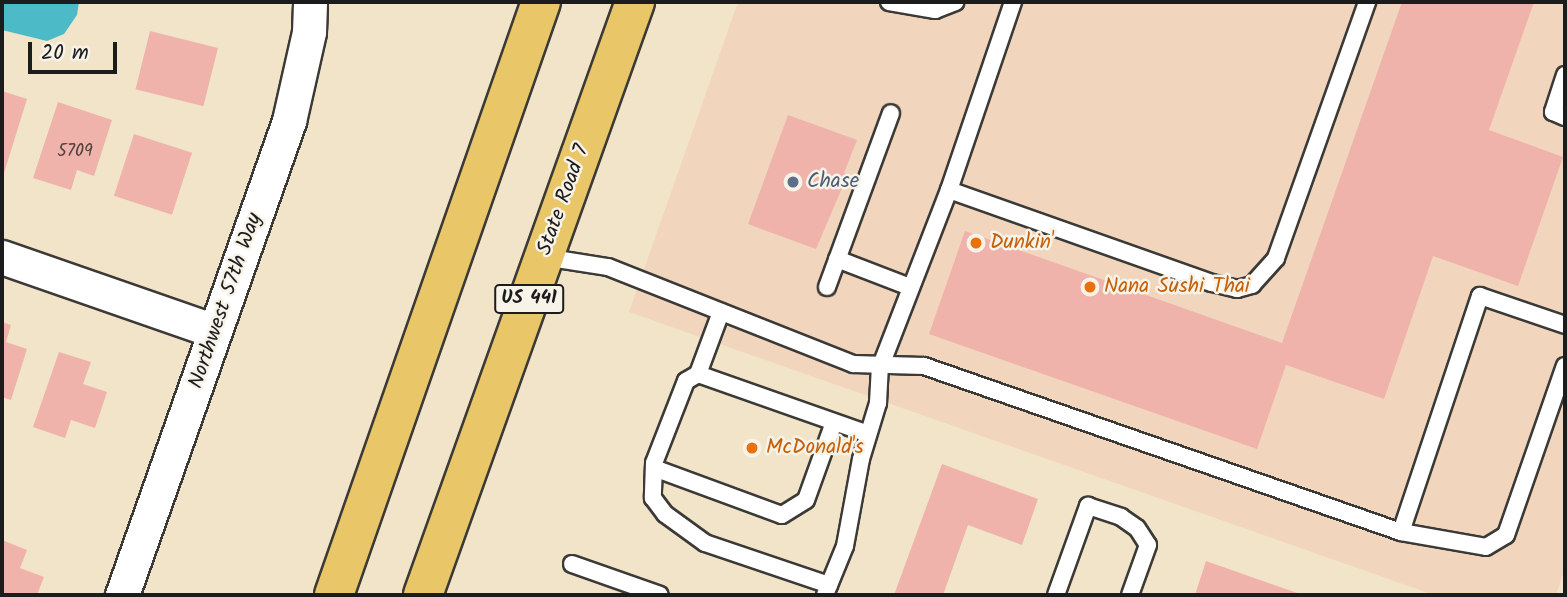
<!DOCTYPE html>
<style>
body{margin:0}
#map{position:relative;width:1567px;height:597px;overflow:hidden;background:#f2e4c9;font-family:Kalam,sans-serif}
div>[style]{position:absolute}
.built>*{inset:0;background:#f1d5bd}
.water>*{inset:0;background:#4dbbc7}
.building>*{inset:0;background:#efb3ab;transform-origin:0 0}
.roads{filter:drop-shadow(2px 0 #3c3a36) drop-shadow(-2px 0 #3c3a36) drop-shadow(0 2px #3c3a36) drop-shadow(0 -2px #3c3a36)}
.lane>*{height:16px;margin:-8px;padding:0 8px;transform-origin:8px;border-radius:8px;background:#fff}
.street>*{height:33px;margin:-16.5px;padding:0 16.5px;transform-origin:16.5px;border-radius:16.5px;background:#fff}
.primary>*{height:38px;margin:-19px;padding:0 19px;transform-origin:19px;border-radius:19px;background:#e9c769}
.dots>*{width:19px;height:19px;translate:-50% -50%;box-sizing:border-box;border:4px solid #f7f3e8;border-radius:50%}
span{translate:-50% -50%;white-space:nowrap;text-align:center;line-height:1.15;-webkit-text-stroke:5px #f7f3e8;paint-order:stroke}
.number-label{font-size:18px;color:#514240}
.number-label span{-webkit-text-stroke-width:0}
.shield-label span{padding:2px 5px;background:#f7f3e8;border:2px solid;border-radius:5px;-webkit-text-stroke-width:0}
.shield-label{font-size:19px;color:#1c1c1c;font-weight:700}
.service-label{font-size:21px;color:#4e5e75}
.left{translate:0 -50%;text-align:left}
.street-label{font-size:21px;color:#1c1c1c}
.food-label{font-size:21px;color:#c56008}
.frame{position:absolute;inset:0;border:4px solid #1c1c1c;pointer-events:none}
.scale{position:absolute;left:28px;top:42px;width:89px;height:32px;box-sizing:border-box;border:4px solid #1c1c1c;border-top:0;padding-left:9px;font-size:21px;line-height:24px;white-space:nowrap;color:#1c1c1c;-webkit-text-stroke:5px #f7f3e8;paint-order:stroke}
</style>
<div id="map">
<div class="built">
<div style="clip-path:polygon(738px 2px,1565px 2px,1565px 568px,1556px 595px,1434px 595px,629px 312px)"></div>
</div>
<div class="water">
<div style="clip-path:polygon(2px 2px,79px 2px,77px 15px,64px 34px,47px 41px,2px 30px)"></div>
</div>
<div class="building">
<div style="clip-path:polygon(1402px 2px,1534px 2px,1489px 130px,1563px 157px,1518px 286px,1433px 256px,1384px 399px,1286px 365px,1257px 449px,929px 334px,965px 231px,1282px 343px)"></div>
<div style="left:150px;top:31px;width:70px;height:60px;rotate:14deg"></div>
<div style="clip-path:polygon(2px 91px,27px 99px,4px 173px,2px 172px)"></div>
<div style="clip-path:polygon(58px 102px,112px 120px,94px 176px,77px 170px,71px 190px,33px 178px)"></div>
<div style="clip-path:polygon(788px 115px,857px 140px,844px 173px,848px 174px,816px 249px,748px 224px)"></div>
<div style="left:134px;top:134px;width:61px;height:65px;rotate:18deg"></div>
<div style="clip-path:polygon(2px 322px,11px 325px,6px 342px,27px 349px,11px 400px,2px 397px)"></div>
<div style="clip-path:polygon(59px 352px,91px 362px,83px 384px,107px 392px,95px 428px,71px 420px,65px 438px,33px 427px)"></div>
<div style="clip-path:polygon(942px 464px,1038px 499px,1022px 545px,968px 525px,943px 595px,894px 595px)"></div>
<div style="clip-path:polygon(2px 540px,27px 550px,20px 568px,44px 577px,37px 595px,2px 595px)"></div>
<div style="clip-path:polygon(1206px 561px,1303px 595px,1195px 595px)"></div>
</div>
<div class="roads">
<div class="lane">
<div style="left:889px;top:2px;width:47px;rotate:9.9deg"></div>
<div style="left:935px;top:10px;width:22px;rotate:-21deg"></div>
<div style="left:1565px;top:75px;width:39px;rotate:108deg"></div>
<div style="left:1553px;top:112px;width:13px;rotate:23deg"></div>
<div style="left:949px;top:190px;width:279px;rotate:19.5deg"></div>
<div style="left:1212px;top:283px;width:26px;rotate:13deg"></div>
<div style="left:1237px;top:289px;width:16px;rotate:-15deg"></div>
<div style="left:1252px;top:285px;width:36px;rotate:-48deg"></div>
<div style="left:1276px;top:258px;width:272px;rotate:-70.4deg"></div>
<div style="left:544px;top:257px;width:65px;rotate:8.9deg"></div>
<div style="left:608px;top:267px;width:264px;rotate:21.6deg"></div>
<div style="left:853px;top:364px;width:71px;rotate:1.6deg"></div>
<div style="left:924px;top:366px;width:505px;rotate:19.19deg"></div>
<div style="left:1401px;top:532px;width:86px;rotate:10deg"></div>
<div style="left:1486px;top:547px;width:23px;rotate:-31deg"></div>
<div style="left:1506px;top:535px;width:179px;rotate:-70.8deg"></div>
<div style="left:837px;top:259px;width:78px;rotate:21deg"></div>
<div style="left:827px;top:287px;width:185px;rotate:-69.8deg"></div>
<div style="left:721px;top:312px;width:66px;rotate:110.4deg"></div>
<div style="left:698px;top:374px;width:14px;rotate:150deg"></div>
<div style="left:686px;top:381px;width:88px;rotate:111.3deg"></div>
<div style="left:654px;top:463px;width:35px;rotate:92deg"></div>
<div style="left:653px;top:498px;width:20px;rotate:53deg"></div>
<div style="left:665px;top:514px;width:49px;rotate:35.9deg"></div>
<div style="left:705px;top:543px;width:131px;rotate:18.7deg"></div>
<div style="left:698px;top:374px;width:180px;rotate:19.4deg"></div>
<div style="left:654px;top:468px;width:136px;rotate:20.2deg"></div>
<div style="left:782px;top:515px;width:28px;rotate:-32deg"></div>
<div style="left:806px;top:500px;width:80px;rotate:-70.2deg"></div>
<div style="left:1401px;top:532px;width:249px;rotate:-71.5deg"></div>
<div style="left:1480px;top:296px;width:90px;rotate:18.8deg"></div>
<div style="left:572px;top:564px;width:93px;rotate:19.4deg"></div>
<div style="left:825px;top:595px;width:53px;rotate:-67.8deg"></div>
<div style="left:845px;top:546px;width:88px;rotate:-79.6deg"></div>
<div style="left:861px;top:459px;width:59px;rotate:-73.1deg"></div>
<div style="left:878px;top:403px;width:35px;rotate:-87deg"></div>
<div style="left:880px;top:368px;width:191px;rotate:-68.8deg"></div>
<div style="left:949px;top:190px;width:199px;rotate:-71.2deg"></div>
<div style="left:1056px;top:595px;width:95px;rotate:-70.2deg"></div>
<div style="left:1088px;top:506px;width:35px;rotate:18deg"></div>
<div style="left:1121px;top:517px;width:19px;rotate:35deg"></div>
<div style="left:1137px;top:528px;width:20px;rotate:57deg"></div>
<div style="left:1148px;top:545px;width:53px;rotate:109.8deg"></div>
</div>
<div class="street">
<div style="left:2px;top:257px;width:225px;rotate:19.2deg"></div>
<div style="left:122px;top:595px;width:503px;rotate:-70.59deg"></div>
<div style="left:289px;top:121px;width:91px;rotate:-77.3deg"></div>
<div style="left:309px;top:32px;width:30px;rotate:-88deg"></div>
</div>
<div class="primary">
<div style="left:334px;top:595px;width:628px;rotate:-70.76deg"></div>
<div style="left:423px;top:595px;width:630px;rotate:-70.33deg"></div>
</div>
</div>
<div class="dots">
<div style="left:793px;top:182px;background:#5c6f8a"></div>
<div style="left:976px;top:243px;background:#e8710a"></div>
<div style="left:1090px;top:287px;background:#e8710a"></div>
<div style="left:752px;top:448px;background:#e8710a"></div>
</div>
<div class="number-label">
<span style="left:75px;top:152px">5709</span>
</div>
<div class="shield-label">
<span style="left:529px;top:299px">US 441</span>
</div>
<div class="service-label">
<span class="left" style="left:807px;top:182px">Chase</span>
</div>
<div class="street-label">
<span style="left:564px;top:200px;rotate:-70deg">State Road 7</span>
<span style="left:226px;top:301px;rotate:-71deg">Northwest 57th Way</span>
</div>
<div class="food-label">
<span class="left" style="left:990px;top:243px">Dunkin'</span>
<span class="left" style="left:1104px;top:287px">Nana Sushi Thai</span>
<span class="left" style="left:766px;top:448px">McDonald's</span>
</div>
<div class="frame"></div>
<div class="scale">20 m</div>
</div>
